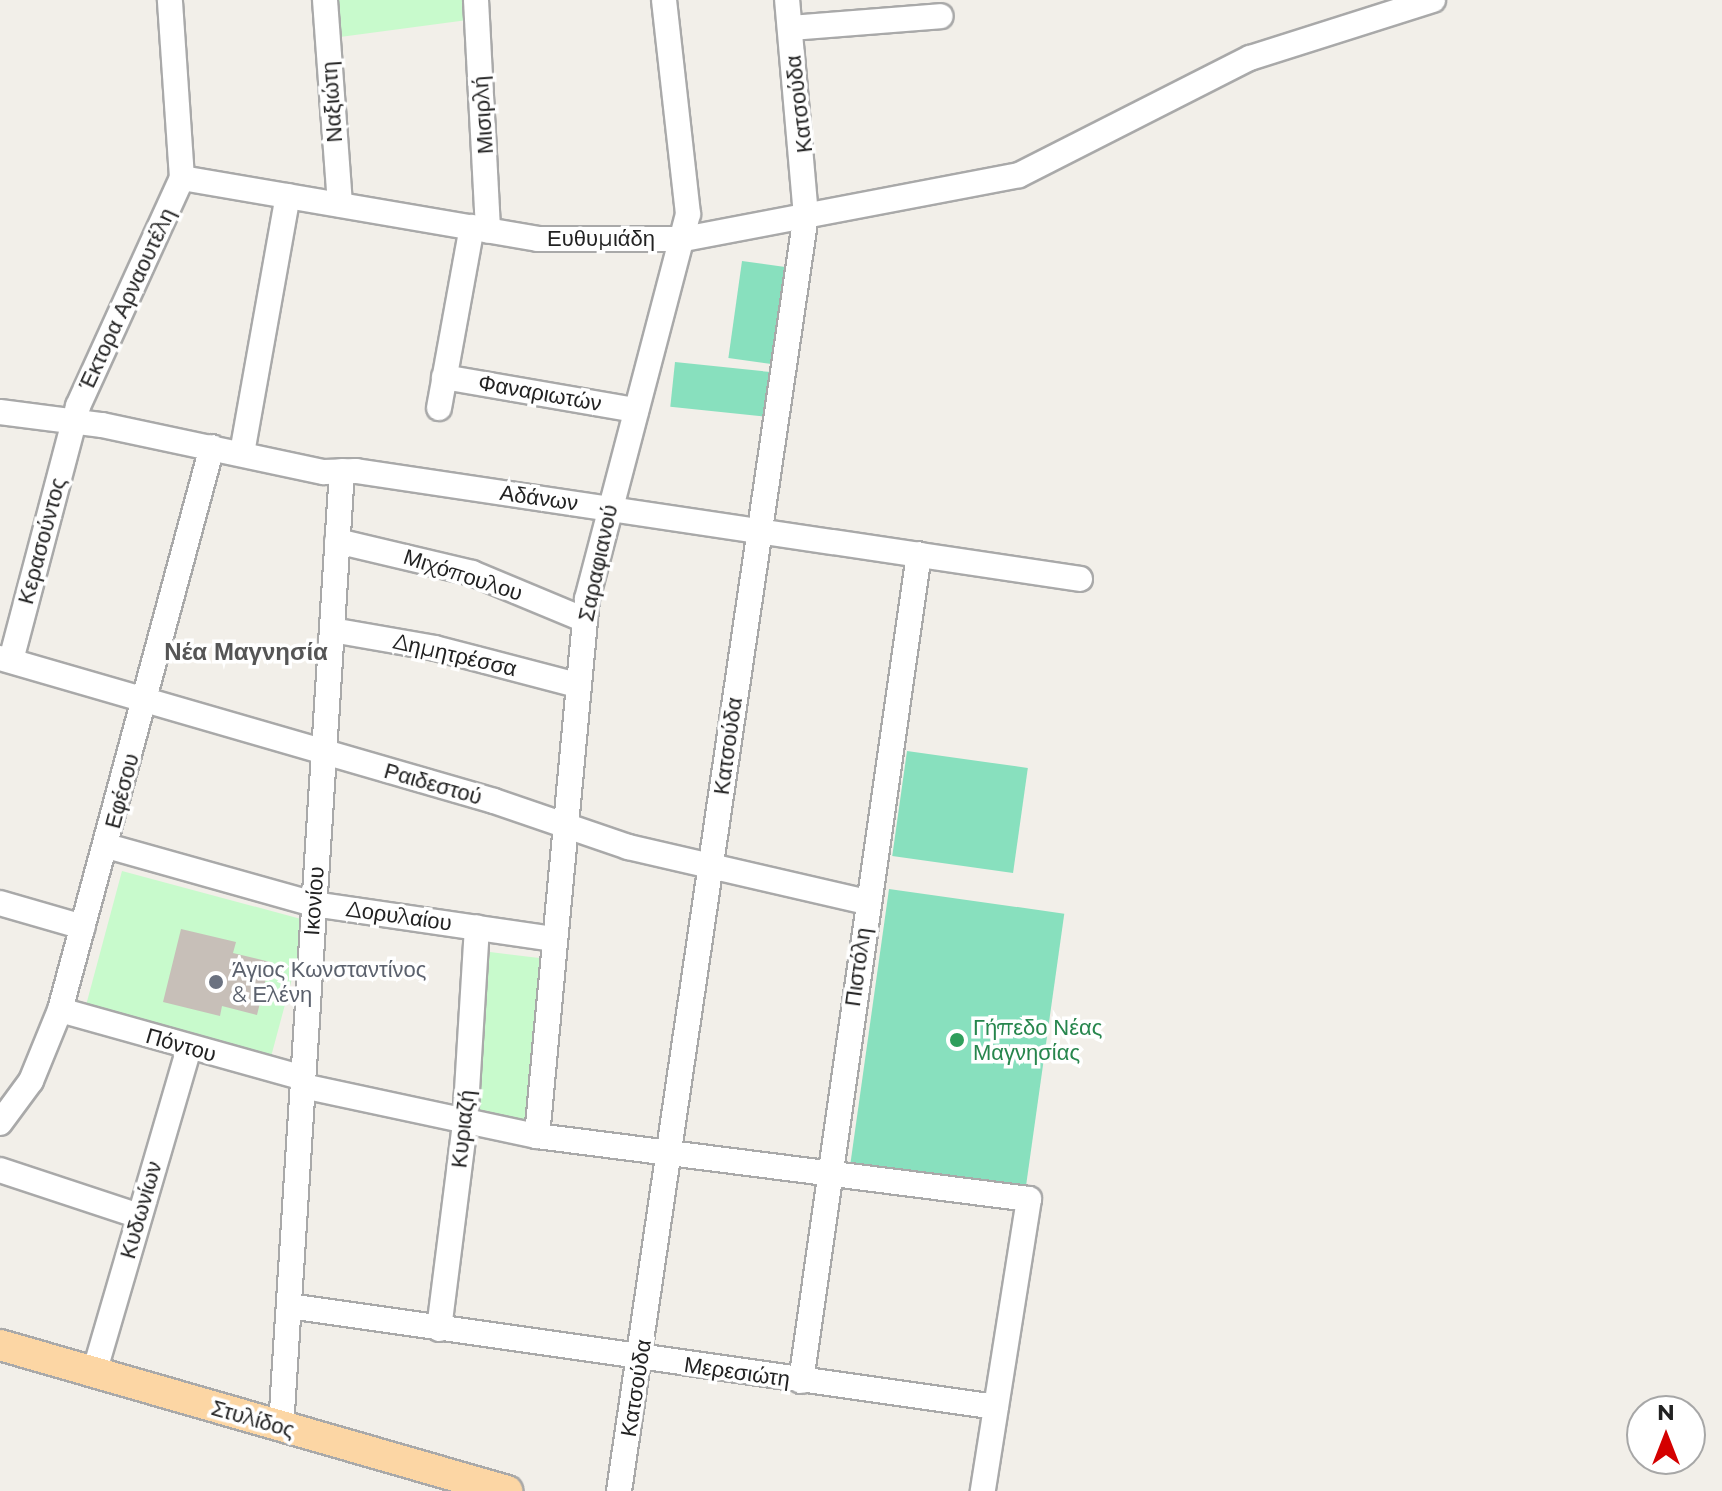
<!DOCTYPE html>
<meta charset="utf-8">
<style>
body{margin:0}
#map{position:relative;width:1722px;height:1491px;overflow:hidden;background:#f2efe9;font-family:Montserrat,sans-serif}
div>[style]{position:absolute}
.park>*{inset:0;background:#c8facc;transform-origin:0 0}
.pitch>*{inset:0;background:#88e0be;transform-origin:0 0}
.building>*{inset:0;background:#c7bfb8}
.roads{filter:drop-shadow(2px 0 #a9a9a9) drop-shadow(-2px 0 #a9a9a9) drop-shadow(0 2px #a9a9a9) drop-shadow(0 -2px #a9a9a9)}
.minor>*{height:24px;margin:-12px;padding:0 12px;transform-origin:12px;border-radius:12px;background:#fff}
.major>*{height:30px;margin:-15px;padding:0 15px;transform-origin:15px;border-radius:15px;background:#fcd6a4}
.dots>*{width:22px;height:22px;translate:-50% -50%;box-sizing:border-box;border:4px solid #fff;border-radius:50%}
span{translate:-50% -50%;white-space:nowrap;text-align:center;line-height:1.15;-webkit-text-stroke:7px #fff;paint-order:stroke}
.street-label{font-size:22px;color:#222}
.worship-label{font-size:22px;color:#5b616d}
.left{translate:0 -50%;text-align:left}
.leisure-label{font-size:22px;color:#27864d}
.neighbourhood-label{font-size:24px;color:#555;font-weight:700}
.north{position:absolute;left:1626px;top:1395px;width:80px;height:80px;box-sizing:border-box;background:#fff;border:2px solid #a7a7a7;border-radius:50%;rotate:0deg;font-size:22px;font-weight:700;line-height:32px;text-align:center;color:#222}
.north::after{content:'';display:block;margin:auto;width:28px;height:36px;background:#d40000;clip-path:polygon(50% 0,100% 100%,50% 72%,0 100%)}
</style>
<div id="map">
<div class="park">
<div style="clip-path:polygon(338px 0,473px 0,475px 19px,340px 37px)"></div>
<div style="left:122px;top:871px;width:192px;height:145px;rotate:15deg"></div>
<div style="left:490px;top:952px;width:56px;height:166px;rotate:7deg"></div>
</div>
<div class="pitch">
<div style="left:742px;top:261px;width:49px;height:98px;rotate:8deg"></div>
<div style="left:675px;top:362px;width:99px;height:45px;rotate:6deg"></div>
<div style="left:907px;top:751px;width:122px;height:106px;rotate:8deg"></div>
<div style="left:889px;top:889px;width:177px;height:281px;rotate:8deg"></div>
</div>
<div class="building">
<div style="clip-path:polygon(181px 929px,236px 942px,233px 953px,270px 962px,257px 1015px,222px 1006px,220px 1016px,163px 1002px)"></div>
</div>
<div class="roads">
<div class="minor">
<div style="left:325px;top:0;width:205px;rotate:85.8deg"></div>
<div style="left:476px;top:0;width:231px;rotate:87deg"></div>
<div style="left:790px;top:28px;width:151px;rotate:-4.5deg"></div>
<div style="left:182px;top:178px;width:361px;rotate:9.7deg"></div>
<div style="left:538px;top:239px;width:146px"></div>
<div style="left:684px;top:239px;width:341px;rotate:-10.8deg"></div>
<div style="left:1019px;top:175px;width:259px;rotate:-26.9deg"></div>
<div style="left:1250px;top:58px;width:192px;rotate:-17.6deg"></div>
<div style="left:444px;top:377px;width:195px;rotate:9.8deg"></div>
<div style="left:439px;top:408px;width:184px;rotate:-79.7deg"></div>
<div style="left:0;top:412px;width:103px;rotate:7.3deg"></div>
<div style="left:102px;top:425px;width:227px;rotate:12deg"></div>
<div style="left:324px;top:472px;width:32px;rotate:-2deg"></div>
<div style="left:356px;top:471px;width:732px;rotate:8.48deg"></div>
<div style="left:242px;top:453px;width:261px;rotate:-79.9deg"></div>
<div style="left:337px;top:541px;width:139px;rotate:13.3deg"></div>
<div style="left:472px;top:573px;width:122px;rotate:22.6deg"></div>
<div style="left:332px;top:630px;width:105px;rotate:9.9deg"></div>
<div style="left:435px;top:648px;width:147px;rotate:14.6deg"></div>
<div style="left:0;top:658px;width:514px;rotate:16.14deg"></div>
<div style="left:494px;top:801px;width:142px;rotate:18.9deg"></div>
<div style="left:628px;top:847px;width:245px;rotate:13deg"></div>
<div style="left:11px;top:660px;width:263px;rotate:-75.2deg"></div>
<div style="left:78px;top:406px;width:251px;rotate:-65.5deg"></div>
<div style="left:182px;top:178px;width:178px;rotate:-93.9deg"></div>
<div style="left:107px;top:846px;width:215px;rotate:15.7deg"></div>
<div style="left:314px;top:904px;width:243px;rotate:8.3deg"></div>
<div style="left:0;top:903px;width:86px;rotate:16.1deg"></div>
<div style="left:60px;top:1010px;width:252px;rotate:15.6deg"></div>
<div style="left:303px;top:1086px;width:239px;rotate:12.1deg"></div>
<div style="left:537px;top:1136px;width:496px;rotate:7.3deg"></div>
<div style="left:1029px;top:1199px;width:296px;rotate:99deg"></div>
<div style="left:0;top:1123px;width:52px;rotate:-53.6deg"></div>
<div style="left:31px;top:1081px;width:77px;rotate:-67.8deg"></div>
<div style="left:60px;top:1010px;width:583px;rotate:-74.89deg"></div>
<div style="left:537px;top:1136px;width:539px;rotate:-84.68deg"></div>
<div style="left:587px;top:599px;width:398px;rotate:-75.3deg"></div>
<div style="left:688px;top:214px;width:215px;rotate:-96.4deg"></div>
<div style="left:0;top:1170px;width:146px;rotate:18.3deg"></div>
<div style="left:289px;top:1306px;width:714px;rotate:8.13deg"></div>
<div style="left:439px;top:1329px;width:208px;rotate:-82.8deg"></div>
<div style="left:465px;top:1123px;width:196px;rotate:-86.5deg"></div>
<div style="left:94px;top:1373px;width:339px;rotate:-73.7deg"></div>
<div style="left:801px;top:1381px;width:835px;rotate:-81.88deg"></div>
<div style="left:281px;top:1427px;width:958px;rotate:-86.35deg"></div>
<div style="left:619px;top:1491px;width:1289px;rotate:-81.66deg"></div>
<div style="left:806px;top:216px;width:217px;rotate:-95deg"></div>
</div>
<div class="major">
<div style="left:0;top:1345px;width:528px;rotate:16.06deg"></div>
</div>
</div>
<div class="dots">
<div style="left:216px;top:982px;background:#6b7280"></div>
<div style="left:957px;top:1040px;background:#2e9e5b"></div>
</div>
<div class="street-label">
<span style="left:332px;top:102px;rotate:-94deg">Ναξιώτη</span>
<span style="left:799px;top:104px;rotate:-97deg">Κατσούδα</span>
<span style="left:483px;top:115px;rotate:-94deg">Μισιρλή</span>
<span style="left:601px;top:239px">Ευθυμιάδη</span>
<span style="left:127px;top:299px;rotate:-65deg">Έκτορα Αρναουτέλη</span>
<span style="left:540px;top:393px;rotate:10deg">Φαναριωτών</span>
<span style="left:539px;top:498px;rotate:8deg">Αδάνων</span>
<span style="left:42px;top:541px;rotate:-75deg">Κερασούντος</span>
<span style="left:598px;top:563px;rotate:-78deg">Σαραφιανού</span>
<span style="left:463px;top:575px;rotate:18deg">Μιχόπουλου</span>
<span style="left:455px;top:655px;rotate:13deg">Δημητρέσσα</span>
<span style="left:728px;top:746px;rotate:-82deg">Κατσούδα</span>
<span style="left:433px;top:784px;rotate:16deg">Ραιδεστού</span>
<span style="left:122px;top:791px;rotate:-75deg">Εφέσου</span>
<span style="left:314px;top:901px;rotate:-86deg">Ικονίου</span>
<span style="left:399px;top:916px;rotate:8deg">Δορυλαίου</span>
<span style="left:858px;top:967px;rotate:-82deg">Πιστόλη</span>
<span style="left:181px;top:1045px;rotate:16deg">Πόντου</span>
<span style="left:463px;top:1129px;rotate:-84deg">Κυριαζή</span>
<span style="left:141px;top:1210px;rotate:-74deg">Κυδωνίων</span>
<span style="left:737px;top:1372px;rotate:8deg">Μερεσιώτη</span>
<span style="left:636px;top:1388px;rotate:-81deg">Κατσούδα</span>
<span style="left:253px;top:1419px;rotate:16deg">Στυλίδος</span>
</div>
<div class="worship-label">
<span class="left" style="left:232px;top:982px">Άγιος Κωνσταντίνος<br>&amp; Ελένη</span>
</div>
<div class="leisure-label">
<span class="left" style="left:973px;top:1040px">Γήπεδο Νέας<br>Μαγνησίας</span>
</div>
<div class="neighbourhood-label">
<span style="left:246px;top:652px">Νέα Μαγνησία</span>
</div>
<div class="north">N</div>
</div>
